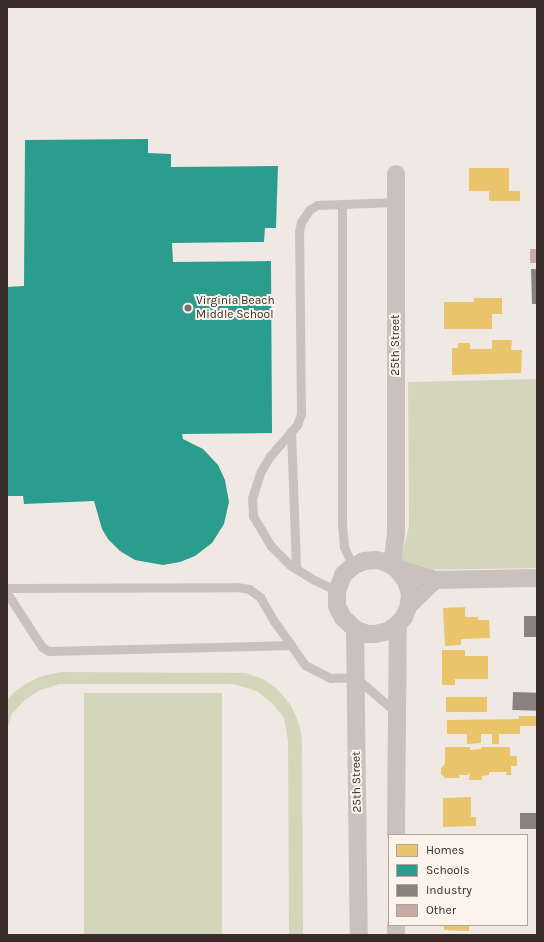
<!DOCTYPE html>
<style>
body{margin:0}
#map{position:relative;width:544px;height:942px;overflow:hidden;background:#f0e9e3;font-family:Karla,sans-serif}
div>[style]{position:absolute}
.green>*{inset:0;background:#d3d6bb;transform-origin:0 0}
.homes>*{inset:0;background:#e9c46a;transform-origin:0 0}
.schools>*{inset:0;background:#2a9d8f}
.industry>*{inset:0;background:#8a817c;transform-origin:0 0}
.building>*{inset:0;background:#c6aaa3;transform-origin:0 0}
.service>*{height:9px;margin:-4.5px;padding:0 4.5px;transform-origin:4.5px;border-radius:4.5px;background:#cac1bc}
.minor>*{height:18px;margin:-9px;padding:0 9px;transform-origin:9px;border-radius:9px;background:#cac1bc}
.dots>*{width:11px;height:11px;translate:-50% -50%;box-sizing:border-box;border:2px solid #fcf3eb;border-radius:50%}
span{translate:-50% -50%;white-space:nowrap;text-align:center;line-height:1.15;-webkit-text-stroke:4px #fcf3eb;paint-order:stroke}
.poi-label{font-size:12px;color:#3b2d29}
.left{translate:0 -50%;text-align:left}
.street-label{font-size:12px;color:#3b2d29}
.frame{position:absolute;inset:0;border:8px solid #3b2d29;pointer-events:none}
.legend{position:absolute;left:388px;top:834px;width:140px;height:92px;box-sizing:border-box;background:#fcf3eb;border:1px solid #afa49d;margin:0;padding:5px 7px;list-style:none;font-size:12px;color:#3b2d29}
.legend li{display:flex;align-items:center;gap:8px;height:20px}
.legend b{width:20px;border:1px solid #afa49d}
</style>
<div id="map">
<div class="green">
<div style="clip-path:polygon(537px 379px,537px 568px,417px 570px,404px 565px,401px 559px,409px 526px,408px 382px)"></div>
<div style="clip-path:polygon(61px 672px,245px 673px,263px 679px,276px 688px,290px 704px,296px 716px,301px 731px,302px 744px,303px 935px,289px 935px,288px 741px,284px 718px,272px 703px,257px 691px,234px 684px,60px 684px,40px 690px,25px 700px,12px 714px,7px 729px,7px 700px,14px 692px,27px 683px,42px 676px)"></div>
<div style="left:84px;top:693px;width:138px;height:242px"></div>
</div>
<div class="homes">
<div style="clip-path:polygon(469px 168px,509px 168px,509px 191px,520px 191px,520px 201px,489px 201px,489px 191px,469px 191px)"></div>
<div style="clip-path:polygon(474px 298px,502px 298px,502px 314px,492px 314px,492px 329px,444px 329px,444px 302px,474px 302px)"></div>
<div style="clip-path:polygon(492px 340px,512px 340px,511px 350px,522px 350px,521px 373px,452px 375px,452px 348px,458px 348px,458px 343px,470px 343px,470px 349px,492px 349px)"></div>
<div style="clip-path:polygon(465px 607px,465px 617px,478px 617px,478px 620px,489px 620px,490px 638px,461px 639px,461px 645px,445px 646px,443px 608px)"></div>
<div style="clip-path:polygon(442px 650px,465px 650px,465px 656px,488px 656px,488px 679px,455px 679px,455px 685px,442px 685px)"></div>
<div style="left:487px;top:697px;width:15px;height:41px;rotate:90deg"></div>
<div style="clip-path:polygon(519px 716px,537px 716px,537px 726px,520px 726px,520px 734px,499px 734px,499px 744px,492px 744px,492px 734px,481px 734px,481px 743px,467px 744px,467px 734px,447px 734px,447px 720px,519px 719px)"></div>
<div style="clip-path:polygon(445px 747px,470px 747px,470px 750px,481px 749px,481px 747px,510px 747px,510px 756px,517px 756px,517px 766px,511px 766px,511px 775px,506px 775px,507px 772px,489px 772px,489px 775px,482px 776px,482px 780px,469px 780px,470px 773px,468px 775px,459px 775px,460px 778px,445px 778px,441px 774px,441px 768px,445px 764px)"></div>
<div style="clip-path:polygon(471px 797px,471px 817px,476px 817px,476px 826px,443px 827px,443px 798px)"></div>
<div style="clip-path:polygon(444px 925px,469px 925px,469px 931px,444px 930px)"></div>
</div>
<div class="schools">
<div style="clip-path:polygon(148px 139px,148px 153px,171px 154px,171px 167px,278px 166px,276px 228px,265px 228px,264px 242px,172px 243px,173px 262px,271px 261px,272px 433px,182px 434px,183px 439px,203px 449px,218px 465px,225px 480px,229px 502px,224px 524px,212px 543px,195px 556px,180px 562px,163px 565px,135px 560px,120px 551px,108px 539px,102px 529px,94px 501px,24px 504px,23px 496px,7px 496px,7px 287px,24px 286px,25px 140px)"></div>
</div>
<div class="industry">
<div style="clip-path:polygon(531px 269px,537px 269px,537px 304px,532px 304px)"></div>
<div style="left:537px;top:616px;width:21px;height:13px;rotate:90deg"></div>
<div style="left:513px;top:692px;width:24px;height:18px;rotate:2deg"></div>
<div style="left:537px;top:813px;width:16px;height:17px;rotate:90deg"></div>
</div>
<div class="building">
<div style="left:537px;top:249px;width:14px;height:7px;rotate:90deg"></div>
</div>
<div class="service">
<div style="left:342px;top:204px;width:320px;rotate:90deg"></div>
<div style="left:342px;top:524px;width:23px;rotate:85deg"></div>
<div style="left:344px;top:547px;width:21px;rotate:65deg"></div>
<div style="left:291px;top:431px;width:138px;rotate:87.9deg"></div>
<div style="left:7px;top:588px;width:230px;rotate:-0.2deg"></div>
<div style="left:237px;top:587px;width:12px;rotate:9deg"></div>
<div style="left:249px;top:589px;width:14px;rotate:36deg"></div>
<div style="left:260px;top:597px;width:28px;rotate:60deg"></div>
<div style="left:274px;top:621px;width:54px;rotate:54.8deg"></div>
<div style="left:305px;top:665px;width:29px;rotate:27deg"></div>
<div style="left:331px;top:678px;width:24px;rotate:-2deg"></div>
<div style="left:355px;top:677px;width:55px;rotate:40.6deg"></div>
<div style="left:337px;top:591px;width:25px;rotate:-154deg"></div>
<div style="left:314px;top:580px;width:28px;rotate:-148deg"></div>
<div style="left:290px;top:565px;width:27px;rotate:-135deg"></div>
<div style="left:271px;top:546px;width:35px;rotate:-121deg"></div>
<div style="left:253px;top:516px;width:18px;rotate:-93deg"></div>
<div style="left:252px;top:498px;width:28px;rotate:-72deg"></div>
<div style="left:261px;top:471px;width:17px;rotate:-59deg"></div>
<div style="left:270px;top:456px;width:41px;rotate:-48.9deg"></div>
<div style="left:297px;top:425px;width:12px;rotate:-70deg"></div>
<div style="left:301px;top:414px;width:182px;rotate:-90.6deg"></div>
<div style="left:299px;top:232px;width:10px;rotate:-79deg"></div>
<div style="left:301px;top:222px;width:14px;rotate:-56deg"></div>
<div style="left:309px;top:210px;width:9px;rotate:-32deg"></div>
<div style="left:317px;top:205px;width:79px;rotate:-2.2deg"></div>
<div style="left:7px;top:593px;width:64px;rotate:57.1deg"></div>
<div style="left:42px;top:647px;width:8px;rotate:30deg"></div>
<div style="left:49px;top:651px;width:242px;rotate:-1.4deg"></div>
</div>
<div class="minor">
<div style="left:392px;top:566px;width:34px;rotate:-83deg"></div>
<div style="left:396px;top:532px;width:358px;rotate:-90deg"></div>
<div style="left:396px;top:568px;width:16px;rotate:52deg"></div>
<div style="left:406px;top:581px;width:13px;rotate:72deg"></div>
<div style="left:410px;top:593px;width:12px;rotate:95deg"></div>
<div style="left:409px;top:605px;width:13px;rotate:113deg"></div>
<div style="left:404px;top:617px;width:9px;rotate:131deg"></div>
<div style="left:398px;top:624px;width:12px;rotate:145deg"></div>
<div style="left:388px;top:631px;width:13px;rotate:167deg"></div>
<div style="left:375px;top:634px;width:8px;rotate:180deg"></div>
<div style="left:367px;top:634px;width:13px;rotate:-157deg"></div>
<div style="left:355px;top:629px;width:16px;rotate:-137deg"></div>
<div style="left:343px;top:618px;width:13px;rotate:-117deg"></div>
<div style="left:337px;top:606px;width:15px;rotate:-90deg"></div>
<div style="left:337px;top:591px;width:17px;rotate:-69deg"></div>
<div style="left:343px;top:575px;width:13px;rotate:-42deg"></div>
<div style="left:353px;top:566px;width:12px;rotate:-24deg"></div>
<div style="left:364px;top:561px;width:12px;rotate:-5deg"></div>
<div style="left:376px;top:560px;width:9px;rotate:13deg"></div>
<div style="left:385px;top:562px;width:13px;rotate:29deg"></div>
<div style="left:396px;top:568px;width:41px;rotate:17.1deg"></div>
<div style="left:435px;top:580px;width:36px;rotate:136deg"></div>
<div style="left:435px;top:580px;width:102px;rotate:-1.1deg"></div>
<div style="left:355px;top:629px;width:306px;rotate:89.3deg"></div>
<div style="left:396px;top:835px;width:211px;rotate:-89.5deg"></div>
<div style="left:396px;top:925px;width:10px;rotate:90deg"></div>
</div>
<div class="dots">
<div style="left:188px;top:308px;background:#7a6f6a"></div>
</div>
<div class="poi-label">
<span class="left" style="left:196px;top:308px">Virginia Beach<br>Middle School</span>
</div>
<div class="street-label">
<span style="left:396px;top:345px;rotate:-90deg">25th Street</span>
<span style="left:357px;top:782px;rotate:-91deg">25th Street</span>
</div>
<div class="frame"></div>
<ul class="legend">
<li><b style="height:11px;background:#e9c46a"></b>Homes</li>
<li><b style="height:11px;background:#2a9d8f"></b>Schools</li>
<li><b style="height:11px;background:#8a817c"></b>Industry</li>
<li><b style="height:11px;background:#c6aaa3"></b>Other</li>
</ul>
</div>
